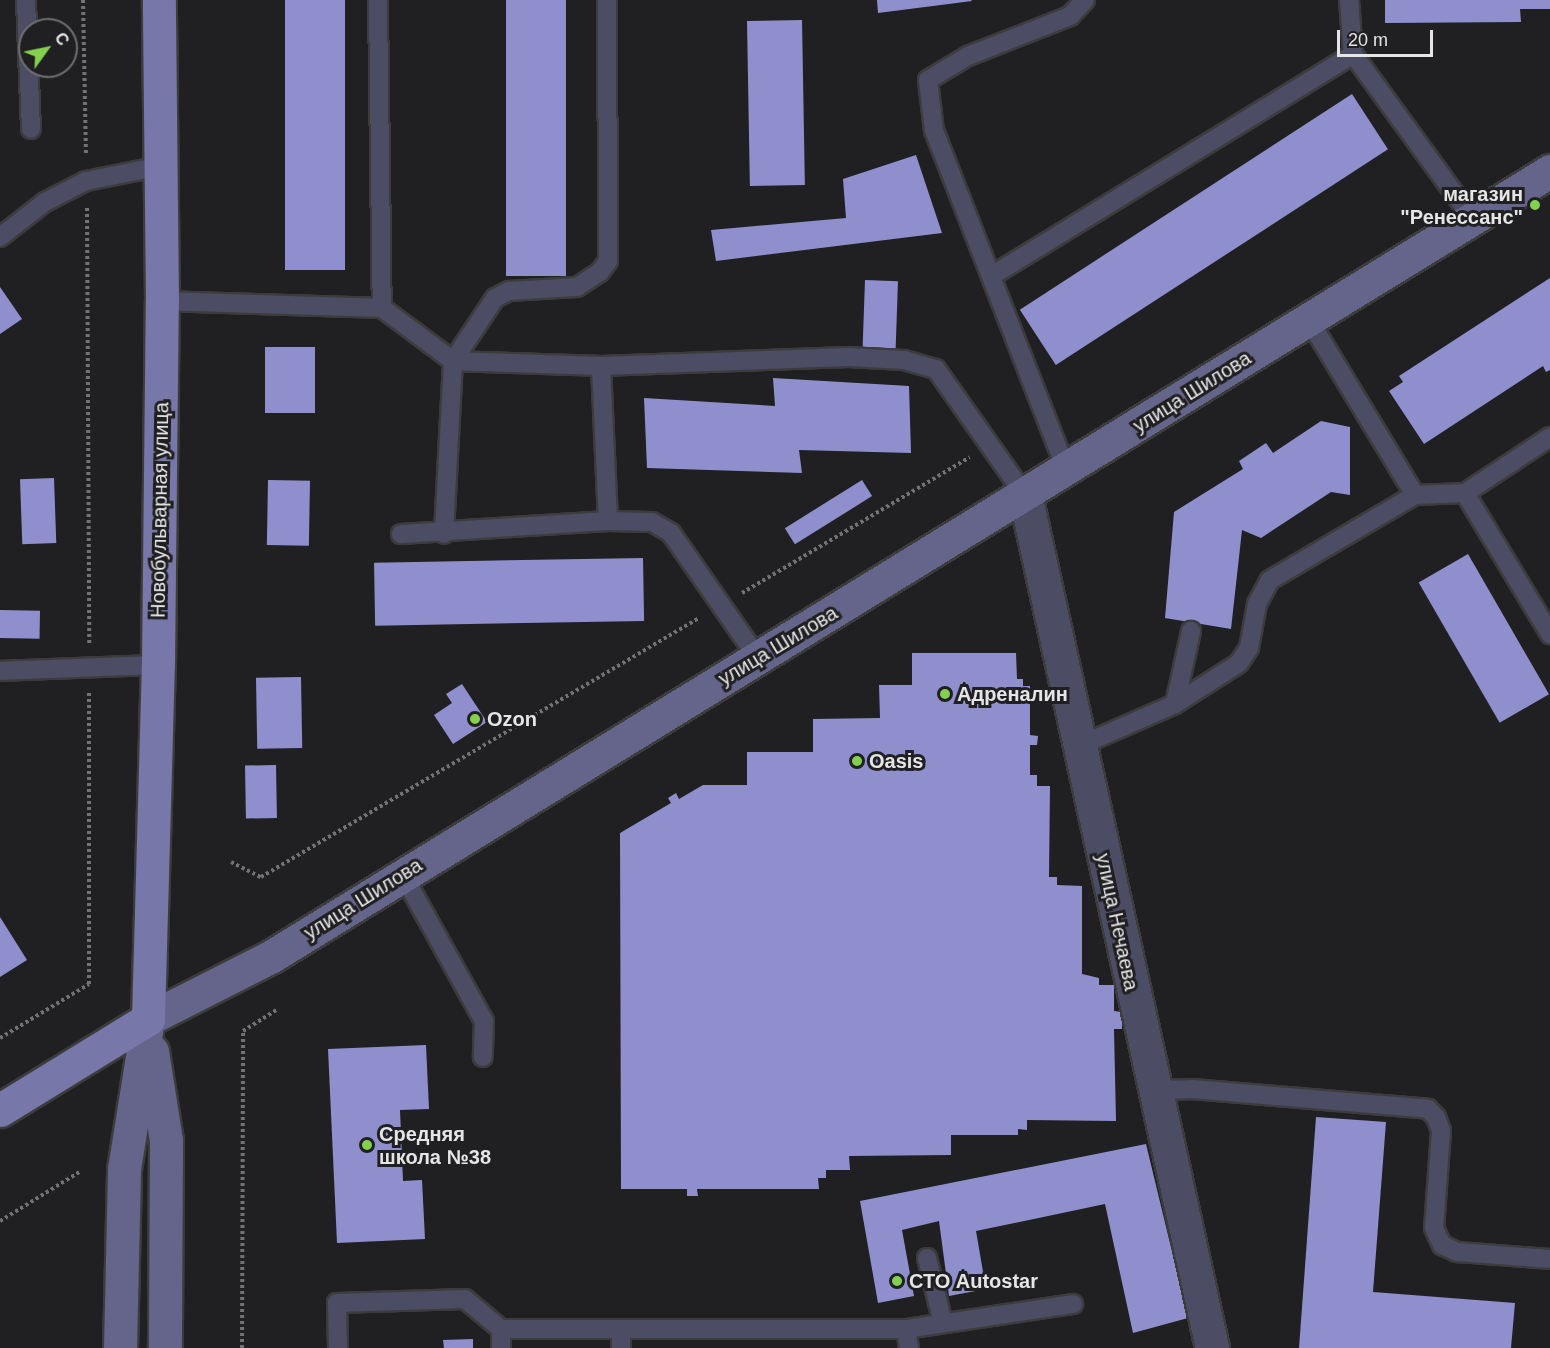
<!DOCTYPE html>
<meta charset="utf-8">
<style>
body{margin:0}
#map{position:relative;width:1550px;height:1348px;overflow:hidden;background:#202022;font-family:Helvetica,sans-serif}
div>[style]{position:absolute}
.building>*{inset:0;background:#908fcd;transform-origin:0 0}
.path>*{height:4px;margin-top:-2px;transform-origin:0;background:repeating-linear-gradient(90deg,#727273 0 3px,transparent 0 6px)}
.roads{filter:drop-shadow(2px 0 #3c3c3d) drop-shadow(-2px 0 #3c3c3d) drop-shadow(0 2px #3c3c3d) drop-shadow(0 -2px #3c3c3d)}
.lane>*{height:18px;margin:-9px;padding:0 9px;transform-origin:9px;border-radius:9px;background:#4c4c65}
.street>*{height:33px;margin:-16.5px;padding:0 16.5px;transform-origin:16.5px;border-radius:16.5px;background:#4c4c65}
.secondary>*{height:33px;margin:-16.5px;padding:0 16.5px;transform-origin:16.5px;border-radius:16.5px;background:#65648b}
.primary>*{height:33px;margin:-16.5px;padding:0 16.5px;transform-origin:16.5px;border-radius:16.5px;background:#7777a9}
.dots>*{width:16px;height:16px;translate:-50% -50%;box-sizing:border-box;border:3px solid #202022;border-radius:50%}
span{translate:-50% -50%;white-space:nowrap;text-align:center;line-height:1.15;-webkit-text-stroke:6px #202022;paint-order:stroke}
.poi-label{font-size:20px;color:#e5e5e6;font-weight:700}
.right{translate:-100% -50%;text-align:right}
.left{translate:0 -50%;text-align:left}
.street-label{font-size:20px;color:#e5e5e6}
.north{position:absolute;left:18px;top:18px;width:60px;height:60px;box-sizing:border-box;background:#202022;border:2px solid #6f6f70;border-radius:50%;rotate:57deg;font-size:16px;font-weight:700;line-height:24px;text-align:center;color:#e5e5e6}
.north::after{content:'';display:block;margin:auto;width:21px;height:27px;background:#83d04e;clip-path:polygon(50% 0,100% 100%,50% 72%,0 100%)}
.scale{position:absolute;left:1337px;top:30px;width:96px;height:27px;box-sizing:border-box;border:3px solid #e5e5e6;border-top:0;padding-left:8px;font-size:18px;line-height:21px;white-space:nowrap;color:#e5e5e6;-webkit-text-stroke:4px #202022;paint-order:stroke}
</style>
<div id="map">
<div class="building">
<div style="left:285px;top:0;width:60px;height:270px"></div>
<div style="left:506px;top:0;width:60px;height:276px"></div>
<div style="clip-path:polygon(877px 0,971px 0,972px 1px,878px 13px)"></div>
<div style="clip-path:polygon(1385px 0,1550px 0,1550px 9px,1520px 9px,1521px 22px,1385px 23px)"></div>
<div style="left:802px;top:20px;width:165px;height:55px;rotate:89deg"></div>
<div style="left:1352px;top:94px;width:66px;height:396px;rotate:57deg"></div>
<div style="clip-path:polygon(916px 155px,942px 233px,716px 261px,711px 230px,846px 218px,843px 179px)"></div>
<div style="clip-path:polygon(1550px 278px,1550px 370px,1546px 372px,1543px 366px,1424px 444px,1389px 391px,1403px 382px,1399px 376px)"></div>
<div style="left:865px;top:280px;width:33px;height:73px;rotate:2deg"></div>
<div style="clip-path:polygon(0 287px,22px 319px,0 334px)"></div>
<div style="left:265px;top:347px;width:50px;height:66px"></div>
<div style="clip-path:polygon(773px 378px,909px 386px,911px 453px,799px 450px,802px 473px,647px 468px,644px 398px,775px 406px)"></div>
<div style="clip-path:polygon(1321px 421px,1350px 427px,1350px 495px,1331px 492px,1261px 538px,1242px 530px,1231px 629px,1165px 618px,1174px 512px,1243px 469px,1239px 461px,1266px 443px,1273px 453px)"></div>
<div style="left:54px;top:478px;width:65px;height:34px;rotate:88deg"></div>
<div style="left:268px;top:480px;width:42px;height:65px;rotate:1deg"></div>
<div style="left:862px;top:480px;width:19px;height:91px;rotate:58deg"></div>
<div style="left:1468px;top:554px;width:162px;height:57px;rotate:60deg"></div>
<div style="left:643px;top:558px;width:63px;height:269px;rotate:89deg"></div>
<div style="left:0;top:610px;width:40px;height:28px;rotate:1deg"></div>
<div style="clip-path:polygon(912px 653px,1016px 653px,1017px 679px,1023px 679px,1023px 686px,1030px 686px,1030px 735px,1038px 736px,1037px 745px,1030px 745px,1030px 775px,1037px 775px,1037px 786px,1050px 786px,1049px 877px,1057px 877px,1057px 885px,1082px 886px,1082px 974px,1099px 978px,1099px 985px,1114px 985px,1114px 1011px,1122px 1012px,1122px 1029px,1114px 1029px,1116px 1121px,1027px 1120px,1027px 1130px,1018px 1129px,1018px 1135px,951px 1135px,951px 1155px,849px 1156px,850px 1170px,826px 1170px,826px 1178px,818px 1178px,819px 1189px,697px 1189px,698px 1196px,687px 1196px,687px 1189px,621px 1189px,620px 833px,671px 803px,668px 798px,676px 793px,679px 799px,703px 785px,747px 785px,747px 752px,813px 752px,813px 719px,880px 718px,879px 685px,912px 685px)"></div>
<div style="left:301px;top:677px;width:71px;height:45px;rotate:89deg"></div>
<div style="clip-path:polygon(462px 684px,487px 722px,453px 744px,434px 715px,452px 703px,446px 694px)"></div>
<div style="left:276px;top:765px;width:53px;height:31px;rotate:89deg"></div>
<div style="clip-path:polygon(0 917px,27px 960px,0 977px)"></div>
<div style="clip-path:polygon(426px 1045px,429px 1109px,400px 1110px,403px 1181px,422px 1180px,425px 1239px,337px 1243px,328px 1049px)"></div>
<div style="clip-path:polygon(1316px 1117px,1386px 1122px,1373px 1292px,1515px 1303px,1511px 1348px,1299px 1348px)"></div>
<div style="clip-path:polygon(1146px 1144px,1188px 1318px,1133px 1333px,1105px 1204px,976px 1231px,986px 1289px,949px 1296px,939px 1221px,902px 1230px,914px 1296px,878px 1303px,860px 1201px)"></div>
<div style="clip-path:polygon(473px 1339px,473px 1348px,444px 1348px,443px 1340px)"></div>
</div>
<div class="path">
<div style="left:83px;top:0;width:155px;rotate:88.9deg"></div>
<div style="left:87px;top:208px;width:436px;rotate:89.7deg"></div>
<div style="left:742px;top:593px;width:265px;rotate:-30.8deg"></div>
<div style="left:231px;top:862px;width:34px;rotate:27deg"></div>
<div style="left:261px;top:877px;width:509px;rotate:-30.6deg"></div>
<div style="left:0;top:1038px;width:104px;rotate:-31.2deg"></div>
<div style="left:89px;top:984px;width:293px;rotate:-90deg"></div>
<div style="left:0;top:1221px;width:95px;rotate:-31.7deg"></div>
<div style="left:242px;top:1348px;width:317px;rotate:-89.8deg"></div>
<div style="left:243px;top:1031px;width:41px;rotate:-32.2deg"></div>
</div>
<div class="roads">
<div class="lane">
<div style="left:26px;top:0;width:129px;rotate:87.8deg"></div>
<div style="left:378px;top:0;width:308px;rotate:89.3deg"></div>
<div style="left:1353px;top:54px;width:204px;rotate:54deg"></div>
<div style="left:0;top:237px;width:57px;rotate:-37.9deg"></div>
<div style="left:45px;top:202px;width:46px;rotate:-27.1deg"></div>
<div style="left:86px;top:181px;width:76px;rotate:-11.3deg"></div>
<div style="left:993px;top:275px;width:422px;rotate:-31.5deg"></div>
<div style="left:1353px;top:54px;width:54px;rotate:-94.2deg"></div>
<div style="left:162px;top:301px;width:220px;rotate:1.8deg"></div>
<div style="left:382px;top:308px;width:89px;rotate:36.7deg"></div>
<div style="left:453px;top:361px;width:173px;rotate:93deg"></div>
<div style="left:1309px;top:320px;width:205px;rotate:58.8deg"></div>
<div style="left:453px;top:361px;width:76px;rotate:-56.3deg"></div>
<div style="left:495px;top:298px;width:16px;rotate:-27deg"></div>
<div style="left:509px;top:291px;width:68px;rotate:-3.4deg"></div>
<div style="left:577px;top:287px;width:27px;rotate:-33deg"></div>
<div style="left:600px;top:272px;width:14px;rotate:-54deg"></div>
<div style="left:608px;top:261px;width:261px;rotate:-90.2deg"></div>
<div style="left:453px;top:361px;width:148px;rotate:1.9deg"></div>
<div style="left:1066px;top:469px;width:363px;rotate:-111.3deg"></div>
<div style="left:934px;top:131px;width:51px;rotate:-96.7deg"></div>
<div style="left:928px;top:80px;width:47px;rotate:-31deg"></div>
<div style="left:968px;top:56px;width:110px;rotate:-21.4deg"></div>
<div style="left:1070px;top:16px;width:22px;rotate:-47deg"></div>
<div style="left:1465px;top:493px;width:102px;rotate:-33.4deg"></div>
<div style="left:608px;top:521px;width:155px;rotate:-92.6deg"></div>
<div style="left:601px;top:366px;width:247px;rotate:-2.1deg"></div>
<div style="left:848px;top:357px;width:56px;rotate:3.1deg"></div>
<div style="left:904px;top:360px;width:33px;rotate:16deg"></div>
<div style="left:936px;top:369px;width:154px;rotate:54.8deg"></div>
<div style="left:401px;top:534px;width:207px;rotate:-3.6deg"></div>
<div style="left:608px;top:521px;width:44px;rotate:1.3deg"></div>
<div style="left:652px;top:522px;width:22px;rotate:30deg"></div>
<div style="left:671px;top:533px;width:152px;rotate:55.2deg"></div>
<div style="left:0;top:671px;width:158px;rotate:-2.2deg"></div>
<div style="left:1175px;top:704px;width:75px;rotate:-77.6deg"></div>
<div style="left:1079px;top:746px;width:105px;rotate:-23.6deg"></div>
<div style="left:1175px;top:704px;width:76px;rotate:-32.6deg"></div>
<div style="left:1239px;top:663px;width:18px;rotate:-56deg"></div>
<div style="left:1249px;top:648px;width:45px;rotate:-79.7deg"></div>
<div style="left:1257px;top:604px;width:27px;rotate:-62deg"></div>
<div style="left:1270px;top:580px;width:168px;rotate:-30.4deg"></div>
<div style="left:1415px;top:495px;width:50px;rotate:-2.3deg"></div>
<div style="left:1465px;top:493px;width:165px;rotate:58.9deg"></div>
<div style="left:403px;top:875px;width:167px;rotate:61deg"></div>
<div style="left:484px;top:1021px;width:36px;rotate:92deg"></div>
<div style="left:1153px;top:1090px;width:39px;rotate:-1deg"></div>
<div style="left:1192px;top:1089px;width:237px;rotate:4.8deg"></div>
<div style="left:1428px;top:1109px;width:11px;rotate:45deg"></div>
<div style="left:1436px;top:1117px;width:15px;rotate:70deg"></div>
<div style="left:1441px;top:1131px;width:97px;rotate:94.1deg"></div>
<div style="left:1434px;top:1228px;width:19px;rotate:65deg"></div>
<div style="left:1442px;top:1245px;width:17px;rotate:25deg"></div>
<div style="left:1457px;top:1252px;width:93px;rotate:4.3deg"></div>
<div style="left:927px;top:1258px;width:67px;rotate:76.2deg"></div>
<div style="left:621px;top:1329px;width:19px;rotate:90deg"></div>
<div style="left:906px;top:1329px;width:19px;rotate:81deg"></div>
<div style="left:338px;top:1348px;width:45px;rotate:-91.3deg"></div>
<div style="left:337px;top:1303px;width:128px;rotate:-1.8deg"></div>
<div style="left:465px;top:1299px;width:47px;rotate:39.8deg"></div>
<div style="left:501px;top:1348px;width:19px;rotate:-90deg"></div>
<div style="left:501px;top:1329px;width:405px"></div>
<div style="left:906px;top:1329px;width:169px;rotate:-8.5deg"></div>
</div>
<div class="street">
<div style="left:1025px;top:495px;width:873px;rotate:77.63deg"></div>
</div>
<div class="secondary">
<div style="left:148px;top:1019px;width:139px;rotate:-26.9deg"></div>
<div style="left:272px;top:956px;width:1500px;rotate:-31.56deg"></div>
<div style="left:152px;top:1051px;width:90px;rotate:81.1deg"></div>
<div style="left:166px;top:1140px;width:208px;rotate:90.3deg"></div>
<div style="left:120px;top:1348px;width:179px;rotate:-88.7deg"></div>
<div style="left:124px;top:1169px;width:152px;rotate:-80.9deg"></div>
</div>
<div class="primary">
<div style="left:0;top:1110px;width:174px;rotate:-31.6deg"></div>
<div style="left:148px;top:1019px;width:354px;rotate:-88.4deg"></div>
<div style="left:158px;top:665px;width:364px;rotate:-89.4deg"></div>
<div style="left:162px;top:301px;width:301px;rotate:-90.6deg"></div>
</div>
</div>
<div class="dots">
<div style="left:1535px;top:205px;background:#83d04e"></div>
<div style="left:945px;top:694px;background:#83d04e"></div>
<div style="left:475px;top:719px;background:#83d04e"></div>
<div style="left:857px;top:761px;background:#83d04e"></div>
<div style="left:367px;top:1145px;background:#83d04e"></div>
<div style="left:897px;top:1281px;background:#83d04e"></div>
</div>
<div class="poi-label">
<span class="right" style="left:1523px;top:206px">магазин<br>"Ренессанс"</span>
<span class="left" style="left:957px;top:694px">Адреналин</span>
<span class="left" style="left:487px;top:719px">Ozon</span>
<span class="left" style="left:869px;top:761px">Oasis</span>
<span class="left" style="left:379px;top:1146px">Средняя<br>школа №38</span>
<span class="left" style="left:909px;top:1281px">СТО Autostar</span>
</div>
<div class="street-label">
<span style="left:1192px;top:392px;rotate:-32deg">улица Шилова</span>
<span style="left:160px;top:510px;rotate:-89deg">Новобульварная улица</span>
<span style="left:778px;top:646px;rotate:-31deg">улица Шилова</span>
<span style="left:363px;top:899px;rotate:-32deg">улица Шилова</span>
<span style="left:1117px;top:922px;rotate:78deg">улица Нечаева</span>
</div>
<div class="north">С</div>
<div class="scale">20 m</div>
</div>
